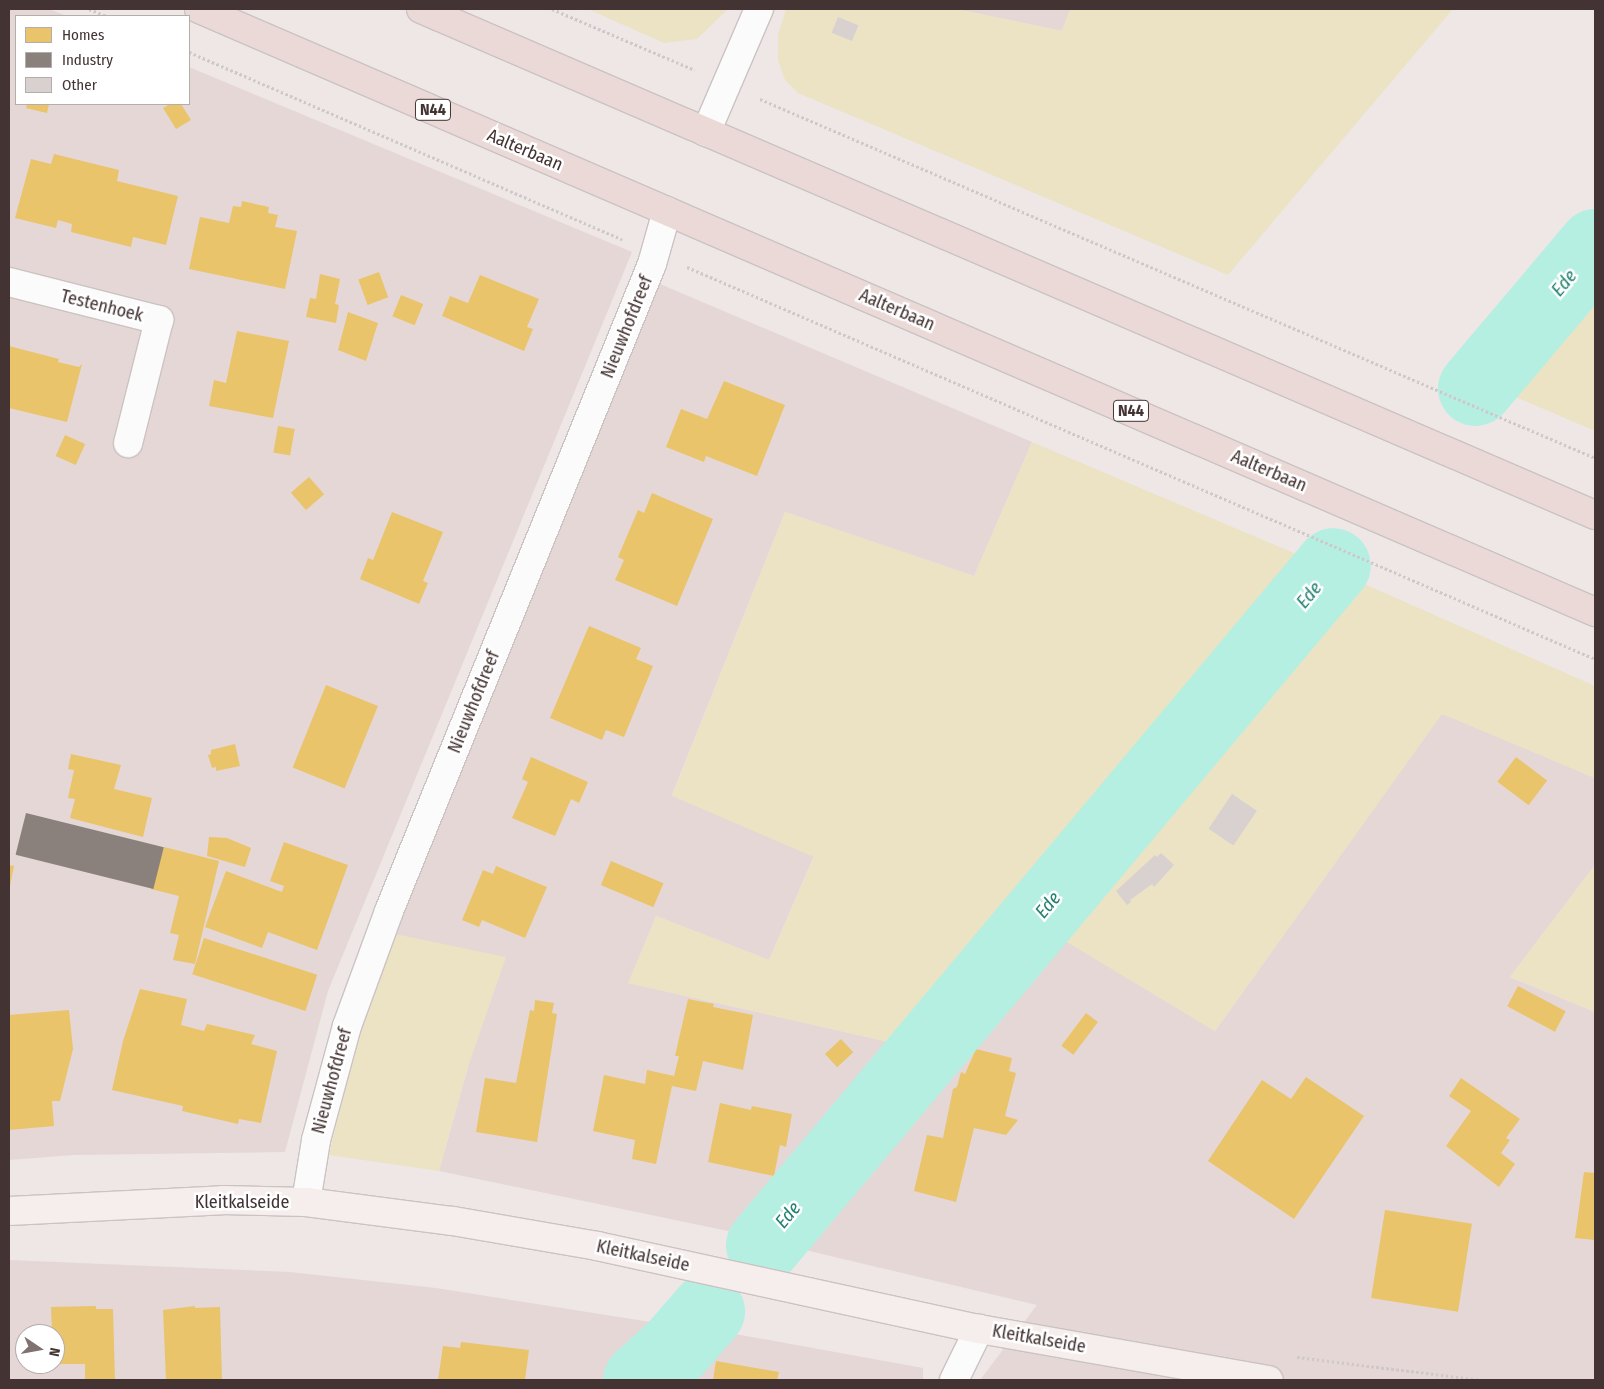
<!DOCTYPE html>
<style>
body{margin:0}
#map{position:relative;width:1604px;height:1389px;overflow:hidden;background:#eee7e6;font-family:"Fira Sans Condensed",sans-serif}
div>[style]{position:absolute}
.residential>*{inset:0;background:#e5d7d5}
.green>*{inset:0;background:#ebe3c4}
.homes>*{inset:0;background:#e9c46a;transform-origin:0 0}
.industry>*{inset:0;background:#8a817c;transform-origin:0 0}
.river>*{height:75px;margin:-37.5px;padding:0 37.5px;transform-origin:37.5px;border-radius:37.5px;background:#b4efe2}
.building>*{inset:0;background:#d9d0d0;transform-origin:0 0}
.path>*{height:3px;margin-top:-1.5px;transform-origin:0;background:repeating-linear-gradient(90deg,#cfc8c8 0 2.5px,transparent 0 5px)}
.roads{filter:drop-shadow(1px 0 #cac3c2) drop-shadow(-1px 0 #cac3c2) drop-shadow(0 1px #cac3c2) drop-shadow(0 -1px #cac3c2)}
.street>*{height:28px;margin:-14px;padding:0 14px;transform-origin:14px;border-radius:14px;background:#fcfbfb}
.secondary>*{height:28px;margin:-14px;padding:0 14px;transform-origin:14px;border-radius:14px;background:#f6eeec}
.highway>*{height:28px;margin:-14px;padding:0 14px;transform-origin:14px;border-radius:14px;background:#ebd9d7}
span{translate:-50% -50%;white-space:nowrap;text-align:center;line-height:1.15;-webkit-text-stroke:5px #fff;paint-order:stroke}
.shield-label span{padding:1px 4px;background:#fff;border:1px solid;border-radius:4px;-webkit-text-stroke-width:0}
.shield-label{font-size:16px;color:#433332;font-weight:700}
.street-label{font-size:18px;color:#433332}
.water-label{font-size:19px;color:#228170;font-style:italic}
.frame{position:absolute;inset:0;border:10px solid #433332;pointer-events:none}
.legend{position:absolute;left:15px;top:15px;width:175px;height:90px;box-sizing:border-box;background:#fff;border:1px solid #b4adad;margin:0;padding:6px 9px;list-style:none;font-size:15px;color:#433332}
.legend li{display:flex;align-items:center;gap:10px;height:25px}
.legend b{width:25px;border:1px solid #b4adad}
.north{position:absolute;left:15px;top:1324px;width:50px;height:50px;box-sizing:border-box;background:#fff;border:1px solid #b4adad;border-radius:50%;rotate:102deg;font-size:14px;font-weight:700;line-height:20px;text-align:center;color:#433332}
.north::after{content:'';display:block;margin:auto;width:18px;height:22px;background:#7f7271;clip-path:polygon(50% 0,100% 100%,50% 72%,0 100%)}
</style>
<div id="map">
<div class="residential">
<div style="clip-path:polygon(9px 9px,49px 9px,67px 16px,16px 16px,16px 104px,189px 104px,189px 67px,632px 252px,328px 991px,285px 1152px,74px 1155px,9px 1160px)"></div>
<div style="clip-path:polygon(956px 9px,1070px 9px,1062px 31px)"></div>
<div style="clip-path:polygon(660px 284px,1032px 442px,974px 576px,785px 512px,672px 795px,814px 856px,769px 960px,656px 916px,629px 983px,920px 1049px,757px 1237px,439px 1171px,468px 1067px,395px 934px,594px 441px)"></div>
<div style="clip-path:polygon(1442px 713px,1595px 778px,1595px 865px,1510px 977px,1595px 1012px,1595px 1380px,980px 1380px,1037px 1305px,780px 1244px,1046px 929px,1215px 1031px)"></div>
<div style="clip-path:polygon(evenodd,9px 1260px,290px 1272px,436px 1288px,676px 1326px,620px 1380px,9px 1380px,9px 1260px,25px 1334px,55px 1334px,55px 1364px,25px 1364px,25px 1334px)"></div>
<div style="clip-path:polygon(713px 1330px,923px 1368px,923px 1380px,673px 1380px)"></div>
</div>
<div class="green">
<div style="clip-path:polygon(588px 9px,728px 9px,697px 39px,664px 43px)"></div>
<div style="clip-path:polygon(786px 9px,956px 9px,1062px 31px,1070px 9px,1453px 9px,1228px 275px,798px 93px,785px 80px,778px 60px,778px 35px)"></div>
<div style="clip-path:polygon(1595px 218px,1595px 431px,1462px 374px)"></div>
<div style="clip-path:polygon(1032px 442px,1308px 559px,1595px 686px,1595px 778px,1442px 714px,1215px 1031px,1032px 921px,920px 1049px,628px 983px,656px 916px,769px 960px,814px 857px,672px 796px,785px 512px,974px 576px)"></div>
<div style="clip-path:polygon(1595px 865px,1595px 1012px,1510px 977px)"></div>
<div style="clip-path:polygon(395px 934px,506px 957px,468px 1067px,439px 1171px,329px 1155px,359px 1029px)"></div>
<div style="clip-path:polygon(676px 1326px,713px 1330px,673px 1380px,620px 1380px)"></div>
</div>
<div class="homes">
<div style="clip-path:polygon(27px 104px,49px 104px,47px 113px,26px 108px)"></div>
<div style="clip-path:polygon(170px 104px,181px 104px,191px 120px,176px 129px,163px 108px)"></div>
<div style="clip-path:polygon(54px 154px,119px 170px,117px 181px,178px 196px,166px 245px,133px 237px,131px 247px,71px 232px,72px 224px,58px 220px,56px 228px,15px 218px,31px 159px,51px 164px)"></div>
<div style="clip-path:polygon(242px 201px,269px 207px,268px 213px,278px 215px,275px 227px,297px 231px,285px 289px,189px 269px,200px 217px,229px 223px,233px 206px,241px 207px)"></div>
<div style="left:379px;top:272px;width:27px;height:22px;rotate:70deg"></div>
<div style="clip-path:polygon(320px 274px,340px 279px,335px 304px,339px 305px,336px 323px,306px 317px,310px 298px,316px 299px)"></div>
<div style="clip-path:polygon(480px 275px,539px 299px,527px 327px,533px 329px,524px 351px,442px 316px,450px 296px,468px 303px)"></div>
<div style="left:401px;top:295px;width:24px;height:23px;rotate:22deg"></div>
<div style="clip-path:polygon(348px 312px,378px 323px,366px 361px,338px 350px)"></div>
<div style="clip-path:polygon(237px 331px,289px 341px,273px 418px,209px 406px,214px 380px,226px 383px)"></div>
<div style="clip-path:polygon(9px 346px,59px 359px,58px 362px,79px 367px,82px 364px,67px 422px,9px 408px)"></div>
<div style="clip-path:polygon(724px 381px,785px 405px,757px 476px,706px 456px,704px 462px,666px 447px,681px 409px,707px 419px)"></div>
<div style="left:278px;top:426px;width:17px;height:27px;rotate:10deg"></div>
<div style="left:65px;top:435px;width:22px;height:23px;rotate:24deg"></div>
<div style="left:309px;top:477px;width:23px;height:24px;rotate:49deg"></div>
<div style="clip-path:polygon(652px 493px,713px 519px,677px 606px,615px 580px,624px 560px,618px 557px,638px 510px,644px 513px)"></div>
<div style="clip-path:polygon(392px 512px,443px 532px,423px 581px,428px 583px,419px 604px,360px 579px,368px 558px,373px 560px)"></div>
<div style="clip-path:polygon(589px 626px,641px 648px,636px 659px,653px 666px,624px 737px,606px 730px,602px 740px,550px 718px)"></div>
<div style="left:326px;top:685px;width:56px;height:89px;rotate:22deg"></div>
<div style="clip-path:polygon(235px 744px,240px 766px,216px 771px,216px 767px,212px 768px,208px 755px,211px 754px,211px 750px)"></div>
<div style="clip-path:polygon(71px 754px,121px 765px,114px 789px,152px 798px,143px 837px,70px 818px,75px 799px,68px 798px,74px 770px,68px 769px)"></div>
<div style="clip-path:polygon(531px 757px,588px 782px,579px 803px,571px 799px,555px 836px,512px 818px,528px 782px,522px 779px)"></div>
<div style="left:1516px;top:757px;width:39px;height:31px;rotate:37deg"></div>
<div style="clip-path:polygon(209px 837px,227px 838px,251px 848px,245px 867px,207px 856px)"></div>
<div style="clip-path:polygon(284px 842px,348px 865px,317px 950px,268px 932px,262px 948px,205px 927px,226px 871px,282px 892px,284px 886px,270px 881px)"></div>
<div style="clip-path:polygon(164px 847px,219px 861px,195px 964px,173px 960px,179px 935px,170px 933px,179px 896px,151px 889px)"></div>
<div style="left:611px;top:861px;width:57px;height:26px;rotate:23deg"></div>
<div style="clip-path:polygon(9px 865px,14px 866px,10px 886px,9px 886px)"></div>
<div style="clip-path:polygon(496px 866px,547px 887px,525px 938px,482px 920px,479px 927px,462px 920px,483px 870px,493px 874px)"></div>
<div style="left:204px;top:938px;width:119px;height:38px;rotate:18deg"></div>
<div style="left:1518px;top:986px;width:54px;height:23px;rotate:28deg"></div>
<div style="clip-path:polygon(140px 989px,187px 999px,181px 1025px,204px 1031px,207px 1024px,255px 1035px,251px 1044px,277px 1051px,261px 1123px,239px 1119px,238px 1124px,182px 1111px,183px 1106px,112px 1090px,123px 1041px)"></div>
<div style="clip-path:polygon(688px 999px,714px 1004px,713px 1007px,753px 1015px,743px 1070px,703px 1061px,696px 1091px,672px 1086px,656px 1164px,632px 1159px,635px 1140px,593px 1131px,604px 1075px,645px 1084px,647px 1070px,674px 1076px,679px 1056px,675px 1056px)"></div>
<div style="clip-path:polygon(535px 1000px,554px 1003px,552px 1013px,557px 1014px,537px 1142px,476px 1132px,485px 1078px,516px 1083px,530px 1010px,534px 1011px)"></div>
<div style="clip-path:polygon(69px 1010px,73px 1049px,60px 1101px,52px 1101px,54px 1126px,9px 1130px,9px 1015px)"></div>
<div style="left:1086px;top:1013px;width:15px;height:41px;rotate:37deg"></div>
<div style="left:841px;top:1039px;width:18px;height:22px;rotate:47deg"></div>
<div style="clip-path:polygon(976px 1049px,1012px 1058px,1009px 1071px,1016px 1073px,1005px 1116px,1018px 1120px,1006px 1135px,974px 1128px,956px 1202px,914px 1191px,927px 1135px,943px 1138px,953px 1089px,957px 1087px,961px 1072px,965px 1074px)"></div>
<div style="clip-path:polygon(1306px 1077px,1364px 1116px,1294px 1219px,1208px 1161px,1262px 1080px,1291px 1099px)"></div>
<div style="clip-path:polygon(1461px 1078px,1520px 1119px,1506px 1138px,1510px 1140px,1501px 1153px,1515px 1164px,1499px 1187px,1446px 1146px,1471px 1111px,1449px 1096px)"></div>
<div style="clip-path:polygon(720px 1103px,751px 1110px,752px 1106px,792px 1114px,786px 1147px,780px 1145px,774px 1176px,708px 1162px)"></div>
<div style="clip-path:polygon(1584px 1172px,1595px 1173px,1595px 1240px,1575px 1238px)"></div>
<div style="left:1385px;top:1210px;width:88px;height:89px;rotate:9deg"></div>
<div style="clip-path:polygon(96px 1306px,96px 1309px,113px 1309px,115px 1380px,85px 1380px,85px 1364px,55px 1364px,55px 1334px,52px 1334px,51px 1307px)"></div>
<div style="clip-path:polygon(195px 1306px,195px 1308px,220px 1307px,222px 1380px,166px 1380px,163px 1310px)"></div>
<div style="clip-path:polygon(461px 1342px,529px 1350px,525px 1380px,438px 1380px,443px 1346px,460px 1348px)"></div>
<div style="clip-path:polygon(716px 1361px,779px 1372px,777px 1380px,713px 1380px)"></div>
</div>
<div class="industry">
<div style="left:26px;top:813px;width:142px;height:43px;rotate:14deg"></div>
</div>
<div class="river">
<div style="left:1475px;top:388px;width:186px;rotate:-49.8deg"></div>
<div style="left:763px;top:1245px;width:887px;rotate:-50.03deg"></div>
<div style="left:640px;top:1380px;width:47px;rotate:-42.4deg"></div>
<div style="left:675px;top:1348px;width:49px;rotate:-49.1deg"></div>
</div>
<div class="building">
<div style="left:838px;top:17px;width:22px;height:17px;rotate:22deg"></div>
<div style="left:1232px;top:794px;width:30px;height:42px;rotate:34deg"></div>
<div style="clip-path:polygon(1161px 853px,1174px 865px,1154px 887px,1152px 884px,1130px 900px,1131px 902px,1127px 905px,1116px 891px,1155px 855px,1157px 857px)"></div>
</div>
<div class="path">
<div style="left:89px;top:9px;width:18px;rotate:22deg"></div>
<div style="left:552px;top:9px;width:155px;rotate:23.1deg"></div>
<div style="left:189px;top:52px;width:472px;rotate:23.4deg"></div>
<div style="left:760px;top:99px;width:909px;rotate:23.26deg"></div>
<div style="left:687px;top:267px;width:989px;rotate:23.35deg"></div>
<div style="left:1297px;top:1357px;width:186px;rotate:7.1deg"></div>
</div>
<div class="roads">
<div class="street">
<div style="left:706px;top:132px;width:134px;rotate:-66.7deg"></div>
<div style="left:9px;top:282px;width:155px;rotate:14.2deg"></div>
<div style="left:159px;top:320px;width:127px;rotate:104.1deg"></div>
<div style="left:306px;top:1202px;width:63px;rotate:-80.8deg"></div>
<div style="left:316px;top:1140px;width:118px;rotate:-74.8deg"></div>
<div style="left:347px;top:1026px;width:122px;rotate:-69.9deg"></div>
<div style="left:389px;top:911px;width:698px;rotate:-67.88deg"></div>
<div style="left:652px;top:264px;width:55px;rotate:-74.2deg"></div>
<div style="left:954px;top:1380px;width:57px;rotate:-63.9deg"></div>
</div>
<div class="secondary">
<div style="left:9px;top:1211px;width:214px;rotate:-2.9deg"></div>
<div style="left:223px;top:1200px;width:83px;rotate:1.4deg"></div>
<div style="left:306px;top:1202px;width:148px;rotate:7.4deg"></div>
<div style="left:453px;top:1221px;width:146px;rotate:9.8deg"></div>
<div style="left:597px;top:1246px;width:391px;rotate:12.3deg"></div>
<div style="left:979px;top:1329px;width:294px;rotate:10deg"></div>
</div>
<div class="highway">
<div style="left:199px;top:9px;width:1521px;rotate:23.36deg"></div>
<div style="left:421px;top:9px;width:1278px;rotate:23.32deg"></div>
</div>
</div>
<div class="shield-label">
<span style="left:433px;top:110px">N44</span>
<span style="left:1131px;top:411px">N44</span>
</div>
<div class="street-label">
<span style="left:525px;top:150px;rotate:23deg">Aalterbaan</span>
<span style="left:102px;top:306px;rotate:14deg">Testenhoek</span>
<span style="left:897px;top:310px;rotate:23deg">Aalterbaan</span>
<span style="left:627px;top:327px;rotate:-68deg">Nieuwhofdreef</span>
<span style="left:1269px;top:471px;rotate:23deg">Aalterbaan</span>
<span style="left:474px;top:702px;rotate:-68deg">Nieuwhofdreef</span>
<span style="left:332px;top:1081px;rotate:-75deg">Nieuwhofdreef</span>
<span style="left:242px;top:1202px">Kleitkalseide</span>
<span style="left:643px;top:1256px;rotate:12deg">Kleitkalseide</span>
<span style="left:1039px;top:1339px;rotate:10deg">Kleitkalseide</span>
</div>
<div class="water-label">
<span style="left:1564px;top:283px;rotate:-50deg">Ede</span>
<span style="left:1309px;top:595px;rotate:-50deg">Ede</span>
<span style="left:1048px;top:905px;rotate:-50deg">Ede</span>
<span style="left:788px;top:1215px;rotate:-50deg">Ede</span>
</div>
<div class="frame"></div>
<ul class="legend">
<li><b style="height:14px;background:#e9c46a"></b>Homes</li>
<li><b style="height:14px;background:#8a817c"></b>Industry</li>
<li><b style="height:14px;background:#d9d0d0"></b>Other</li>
</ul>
<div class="north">N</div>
</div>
